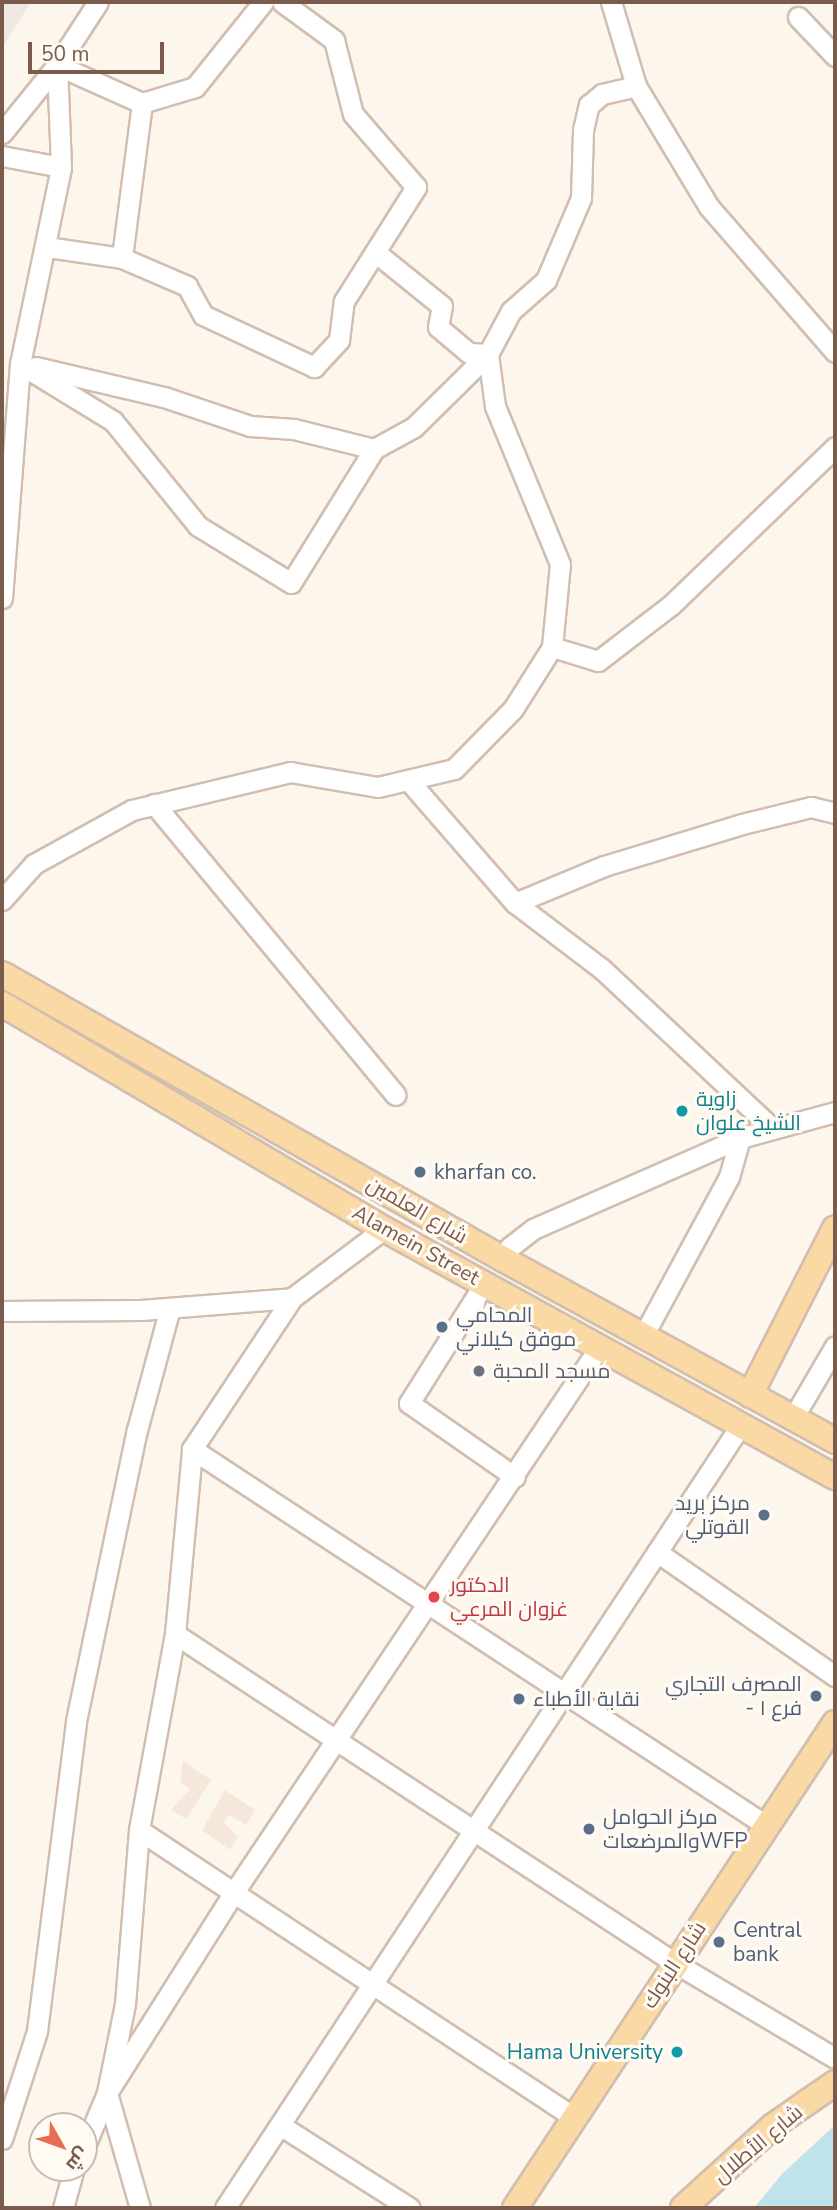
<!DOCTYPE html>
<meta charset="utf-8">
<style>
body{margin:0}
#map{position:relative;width:837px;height:2210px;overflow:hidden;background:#fdf6ec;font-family:"Nunito Sans",Cairo,sans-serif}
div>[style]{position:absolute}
.residential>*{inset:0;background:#f5e8da}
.industrial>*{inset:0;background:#efe9e4}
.water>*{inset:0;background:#bfe3e8}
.roads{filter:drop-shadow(2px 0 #d1beb0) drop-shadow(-2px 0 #d1beb0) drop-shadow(0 2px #d1beb0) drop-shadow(0 -2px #d1beb0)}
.minor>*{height:19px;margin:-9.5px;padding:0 9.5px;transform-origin:9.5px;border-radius:9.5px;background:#fff}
.major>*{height:24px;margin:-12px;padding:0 12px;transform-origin:12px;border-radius:12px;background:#fbd9a5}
.dots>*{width:19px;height:19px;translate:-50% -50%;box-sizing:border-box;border:4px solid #fffaf3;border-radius:50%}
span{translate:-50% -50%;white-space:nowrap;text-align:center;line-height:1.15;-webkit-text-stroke:6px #fffaf3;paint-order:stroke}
.culture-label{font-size:21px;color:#0d838f}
.left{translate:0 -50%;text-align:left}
.right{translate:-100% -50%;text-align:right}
.service-label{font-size:21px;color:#4e5e75}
.street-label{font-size:21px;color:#7a5c4d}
.worship-label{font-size:21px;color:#5b616d}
.health-label{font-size:21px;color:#be3a42}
.frame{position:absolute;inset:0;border:4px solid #7a5c4d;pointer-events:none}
.north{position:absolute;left:28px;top:2112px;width:70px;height:70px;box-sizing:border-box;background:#fffaf3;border:2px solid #cabbb1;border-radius:50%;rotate:130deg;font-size:19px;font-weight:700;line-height:28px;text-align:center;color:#7a5c4d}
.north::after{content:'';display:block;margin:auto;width:24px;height:32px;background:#e76f51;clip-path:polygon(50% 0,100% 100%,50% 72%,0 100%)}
.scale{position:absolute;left:28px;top:42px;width:136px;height:32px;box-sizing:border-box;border:4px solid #7a5c4d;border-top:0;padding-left:9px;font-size:21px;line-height:24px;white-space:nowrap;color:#7a5c4d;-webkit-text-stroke:5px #fffaf3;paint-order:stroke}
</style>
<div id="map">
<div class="residential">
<div style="clip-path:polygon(183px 1761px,211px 1780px,186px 1819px,171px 1810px,190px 1789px,180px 1782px)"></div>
<div style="clip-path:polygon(225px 1790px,255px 1810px,246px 1825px,229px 1815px,223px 1822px,238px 1837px,230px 1850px,202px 1830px)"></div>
</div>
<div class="industrial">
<div style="clip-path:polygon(2px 2px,31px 2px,2px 48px)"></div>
</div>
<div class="water">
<div style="clip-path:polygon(835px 2125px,835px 2208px,754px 2208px,782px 2174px)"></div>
</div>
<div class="roads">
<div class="minor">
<div style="left:611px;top:2px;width:88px;rotate:73.4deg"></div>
<div style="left:636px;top:86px;width:141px;rotate:58.9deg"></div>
<div style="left:709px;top:207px;width:192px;rotate:49deg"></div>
<div style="left:798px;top:17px;width:54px;rotate:46.5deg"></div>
<div style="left:142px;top:103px;width:156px;rotate:97.4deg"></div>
<div style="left:122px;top:258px;width:71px;rotate:23.3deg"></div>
<div style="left:187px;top:286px;width:33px;rotate:61deg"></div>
<div style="left:203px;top:315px;width:123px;rotate:25.1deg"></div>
<div style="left:314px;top:367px;width:37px;rotate:-47deg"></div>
<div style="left:339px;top:340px;width:39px;rotate:-83deg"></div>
<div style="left:344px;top:301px;width:135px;rotate:-57.7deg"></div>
<div style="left:416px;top:187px;width:96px;rotate:-130.8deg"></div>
<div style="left:353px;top:114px;width:76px;rotate:-104.4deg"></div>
<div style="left:334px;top:40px;width:64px;rotate:-143.8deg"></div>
<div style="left:2px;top:133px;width:87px;rotate:-51deg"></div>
<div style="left:57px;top:65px;width:75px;rotate:-56.9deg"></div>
<div style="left:2px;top:156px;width:60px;rotate:10.6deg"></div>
<div style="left:47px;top:247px;width:76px;rotate:8.3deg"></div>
<div style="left:375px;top:252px;width:86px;rotate:38.9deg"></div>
<div style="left:442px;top:306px;width:21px;rotate:101deg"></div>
<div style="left:438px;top:327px;width:40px;rotate:40deg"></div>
<div style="left:469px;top:353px;width:19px;rotate:3deg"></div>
<div style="left:20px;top:364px;width:109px;rotate:31.5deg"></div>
<div style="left:113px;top:421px;width:135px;rotate:51deg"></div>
<div style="left:198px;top:526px;width:109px;rotate:31.5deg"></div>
<div style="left:291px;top:583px;width:158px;rotate:-58.2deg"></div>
<div style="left:374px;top:449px;width:46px;rotate:-28.8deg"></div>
<div style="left:414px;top:427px;width:104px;rotate:-44.6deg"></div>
<div style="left:488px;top:354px;width:49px;rotate:-61.9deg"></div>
<div style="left:511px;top:311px;width:47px;rotate:-41.5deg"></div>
<div style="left:546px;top:280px;width:89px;rotate:-66.9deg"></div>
<div style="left:581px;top:198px;width:68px;rotate:-88.3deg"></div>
<div style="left:583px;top:130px;width:26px;rotate:-77deg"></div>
<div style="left:589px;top:105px;width:17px;rotate:-40deg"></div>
<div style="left:602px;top:94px;width:35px;rotate:-13deg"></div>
<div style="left:36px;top:367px;width:131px;rotate:13.2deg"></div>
<div style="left:164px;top:397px;width:91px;rotate:18.6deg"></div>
<div style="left:250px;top:426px;width:44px;rotate:3.9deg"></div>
<div style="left:294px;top:429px;width:82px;rotate:14deg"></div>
<div style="left:2px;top:598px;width:235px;rotate:-85.6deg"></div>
<div style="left:20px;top:364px;width:201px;rotate:-78.2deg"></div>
<div style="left:61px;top:167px;width:102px;rotate:-92.2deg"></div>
<div style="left:57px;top:65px;width:93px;rotate:24.1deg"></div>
<div style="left:142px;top:103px;width:55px;rotate:-16.8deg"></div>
<div style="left:195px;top:87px;width:109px;rotate:-51.3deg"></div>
<div style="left:552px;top:647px;width:48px;rotate:16.9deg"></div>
<div style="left:598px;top:661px;width:92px;rotate:-37.5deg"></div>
<div style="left:671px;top:605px;width:228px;rotate:-43.9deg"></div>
<div style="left:408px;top:780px;width:163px;rotate:49deg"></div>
<div style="left:515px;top:903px;width:109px;rotate:37.2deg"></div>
<div style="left:602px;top:969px;width:231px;rotate:43.1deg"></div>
<div style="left:154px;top:804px;width:378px;rotate:50.3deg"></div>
<div style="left:2px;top:900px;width:48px;rotate:-48.4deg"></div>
<div style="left:34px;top:864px;width:112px;rotate:-28.9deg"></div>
<div style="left:132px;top:810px;width:163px;rotate:-13.5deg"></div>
<div style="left:290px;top:772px;width:89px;rotate:9.7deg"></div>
<div style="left:378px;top:787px;width:78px;rotate:-13.3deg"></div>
<div style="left:454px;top:769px;width:84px;rotate:-45.5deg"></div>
<div style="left:513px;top:709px;width:73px;rotate:-57.8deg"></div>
<div style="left:552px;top:647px;width:83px;rotate:-84.5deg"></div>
<div style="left:560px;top:564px;width:171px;rotate:-112.4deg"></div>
<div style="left:495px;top:406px;width:52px;rotate:-97.7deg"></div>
<div style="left:515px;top:903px;width:96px;rotate:-22.6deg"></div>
<div style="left:604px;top:866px;width:144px;rotate:-16.9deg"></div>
<div style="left:742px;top:824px;width:71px;rotate:-13.8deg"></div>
<div style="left:811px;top:807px;width:25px;rotate:14deg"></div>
<div style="left:503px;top:1259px;width:14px;rotate:-60deg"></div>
<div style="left:510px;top:1247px;width:29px;rotate:-38deg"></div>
<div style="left:533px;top:1229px;width:226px;rotate:-23.7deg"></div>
<div style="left:740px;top:1138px;width:98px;rotate:-15.3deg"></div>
<div style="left:484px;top:1284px;width:141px;rotate:122.2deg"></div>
<div style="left:409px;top:1403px;width:129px;rotate:34.9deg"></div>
<div style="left:2px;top:1311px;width:139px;rotate:-0.4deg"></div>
<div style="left:141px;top:1310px;width:151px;rotate:-4.5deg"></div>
<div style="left:292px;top:1298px;width:115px;rotate:-36.9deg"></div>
<div style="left:643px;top:1336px;width:181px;rotate:-61.6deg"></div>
<div style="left:729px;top:1177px;width:41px;rotate:-74.2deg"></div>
<div style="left:793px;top:1418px;width:83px;rotate:-59.7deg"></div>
<div style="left:192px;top:1449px;width:688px;rotate:33.25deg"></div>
<div style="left:657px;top:1552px;width:217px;rotate:34.9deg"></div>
<div style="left:175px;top:1634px;width:599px;rotate:33.34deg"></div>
<div style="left:675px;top:1963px;width:186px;rotate:30.7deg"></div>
<div style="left:139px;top:1830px;width:523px;rotate:33.45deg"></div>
<div style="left:280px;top:2125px;width:154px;rotate:32.6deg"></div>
<div style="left:2px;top:2139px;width:114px;rotate:-72deg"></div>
<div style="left:37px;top:2031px;width:312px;rotate:-82.8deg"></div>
<div style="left:76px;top:1721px;width:297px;rotate:-78.2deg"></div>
<div style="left:137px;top:1430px;width:126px;rotate:-74.9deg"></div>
<div style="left:84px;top:2148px;width:60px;rotate:-67.3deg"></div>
<div style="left:107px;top:2093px;width:91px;rotate:-78.6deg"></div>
<div style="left:125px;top:2004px;width:175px;rotate:-85.4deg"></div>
<div style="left:139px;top:1830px;width:199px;rotate:-79.6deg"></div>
<div style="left:175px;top:1634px;width:186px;rotate:-84.7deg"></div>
<div style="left:192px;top:1449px;width:181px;rotate:-56.5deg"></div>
<div style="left:63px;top:2208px;width:41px;rotate:-74.6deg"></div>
<div style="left:140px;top:2208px;width:120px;rotate:-106deg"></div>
<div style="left:107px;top:2093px;width:238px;rotate:-57.7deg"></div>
<div style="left:234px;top:1892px;width:657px;rotate:-56.16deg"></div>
<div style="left:225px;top:2208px;width:936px;rotate:-56.63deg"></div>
</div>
<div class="major">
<div style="left:2px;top:974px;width:576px;rotate:29.63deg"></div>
<div style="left:503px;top:1259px;width:379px;rotate:28.7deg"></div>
<div style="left:2px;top:1004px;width:443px;rotate:30.5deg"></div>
<div style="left:384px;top:1229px;width:515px;rotate:28.81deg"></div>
<div style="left:750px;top:1395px;width:187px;rotate:-63deg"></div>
<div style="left:515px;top:2208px;width:581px;rotate:-56.58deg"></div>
<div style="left:683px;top:2208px;width:122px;rotate:-42.3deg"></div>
<div style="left:773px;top:2126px;width:75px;rotate:-34.7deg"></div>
</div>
</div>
<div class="dots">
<div style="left:682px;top:1111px;background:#0f9aa8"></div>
<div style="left:420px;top:1172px;background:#5c6f8a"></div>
<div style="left:442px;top:1327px;background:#5c6f8a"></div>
<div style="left:479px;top:1371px;background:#6b7280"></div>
<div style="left:764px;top:1515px;background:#5c6f8a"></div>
<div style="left:434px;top:1597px;background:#e0444e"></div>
<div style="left:816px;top:1696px;background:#5c6f8a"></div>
<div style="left:519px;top:1699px;background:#5c6f8a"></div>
<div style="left:589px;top:1829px;background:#5c6f8a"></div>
<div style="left:719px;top:1942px;background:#5c6f8a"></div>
<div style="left:677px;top:2052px;background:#0f9aa8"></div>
</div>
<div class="culture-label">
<span class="left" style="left:696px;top:1111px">زاوية<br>الشيخ علوان</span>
<span class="right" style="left:663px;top:2052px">Hama University</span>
</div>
<div class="service-label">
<span class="left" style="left:434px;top:1172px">kharfan co.</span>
<span class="left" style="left:456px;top:1327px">المحامي<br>موفق كيلاني</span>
<span class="right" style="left:750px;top:1515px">مركز بريد<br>القوتلي</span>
<span class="right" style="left:802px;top:1696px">المصرف التجاري<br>- فرع ١</span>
<span class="left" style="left:533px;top:1699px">نقابة الأطباء</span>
<span class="left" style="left:603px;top:1829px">مركز الحوامل<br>والمرضعاتWFP</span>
<span class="left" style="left:733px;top:1942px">Central<br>bank</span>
</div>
<div class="street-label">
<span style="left:417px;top:1210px;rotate:30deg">شارع العلمين</span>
<span style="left:416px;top:1245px;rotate:29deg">Alamein Street</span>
<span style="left:674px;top:1965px;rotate:-57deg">شارع البنوك</span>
<span style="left:758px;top:2144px;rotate:-40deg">شارع الأطلال</span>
</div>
<div class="worship-label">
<span class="left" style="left:493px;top:1371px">مسجد المحبة</span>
</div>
<div class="health-label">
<span class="left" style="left:450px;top:1597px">الدكتور<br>غزوان المرعي</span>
</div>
<div class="frame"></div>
<div class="north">ش</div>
<div class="scale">50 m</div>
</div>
